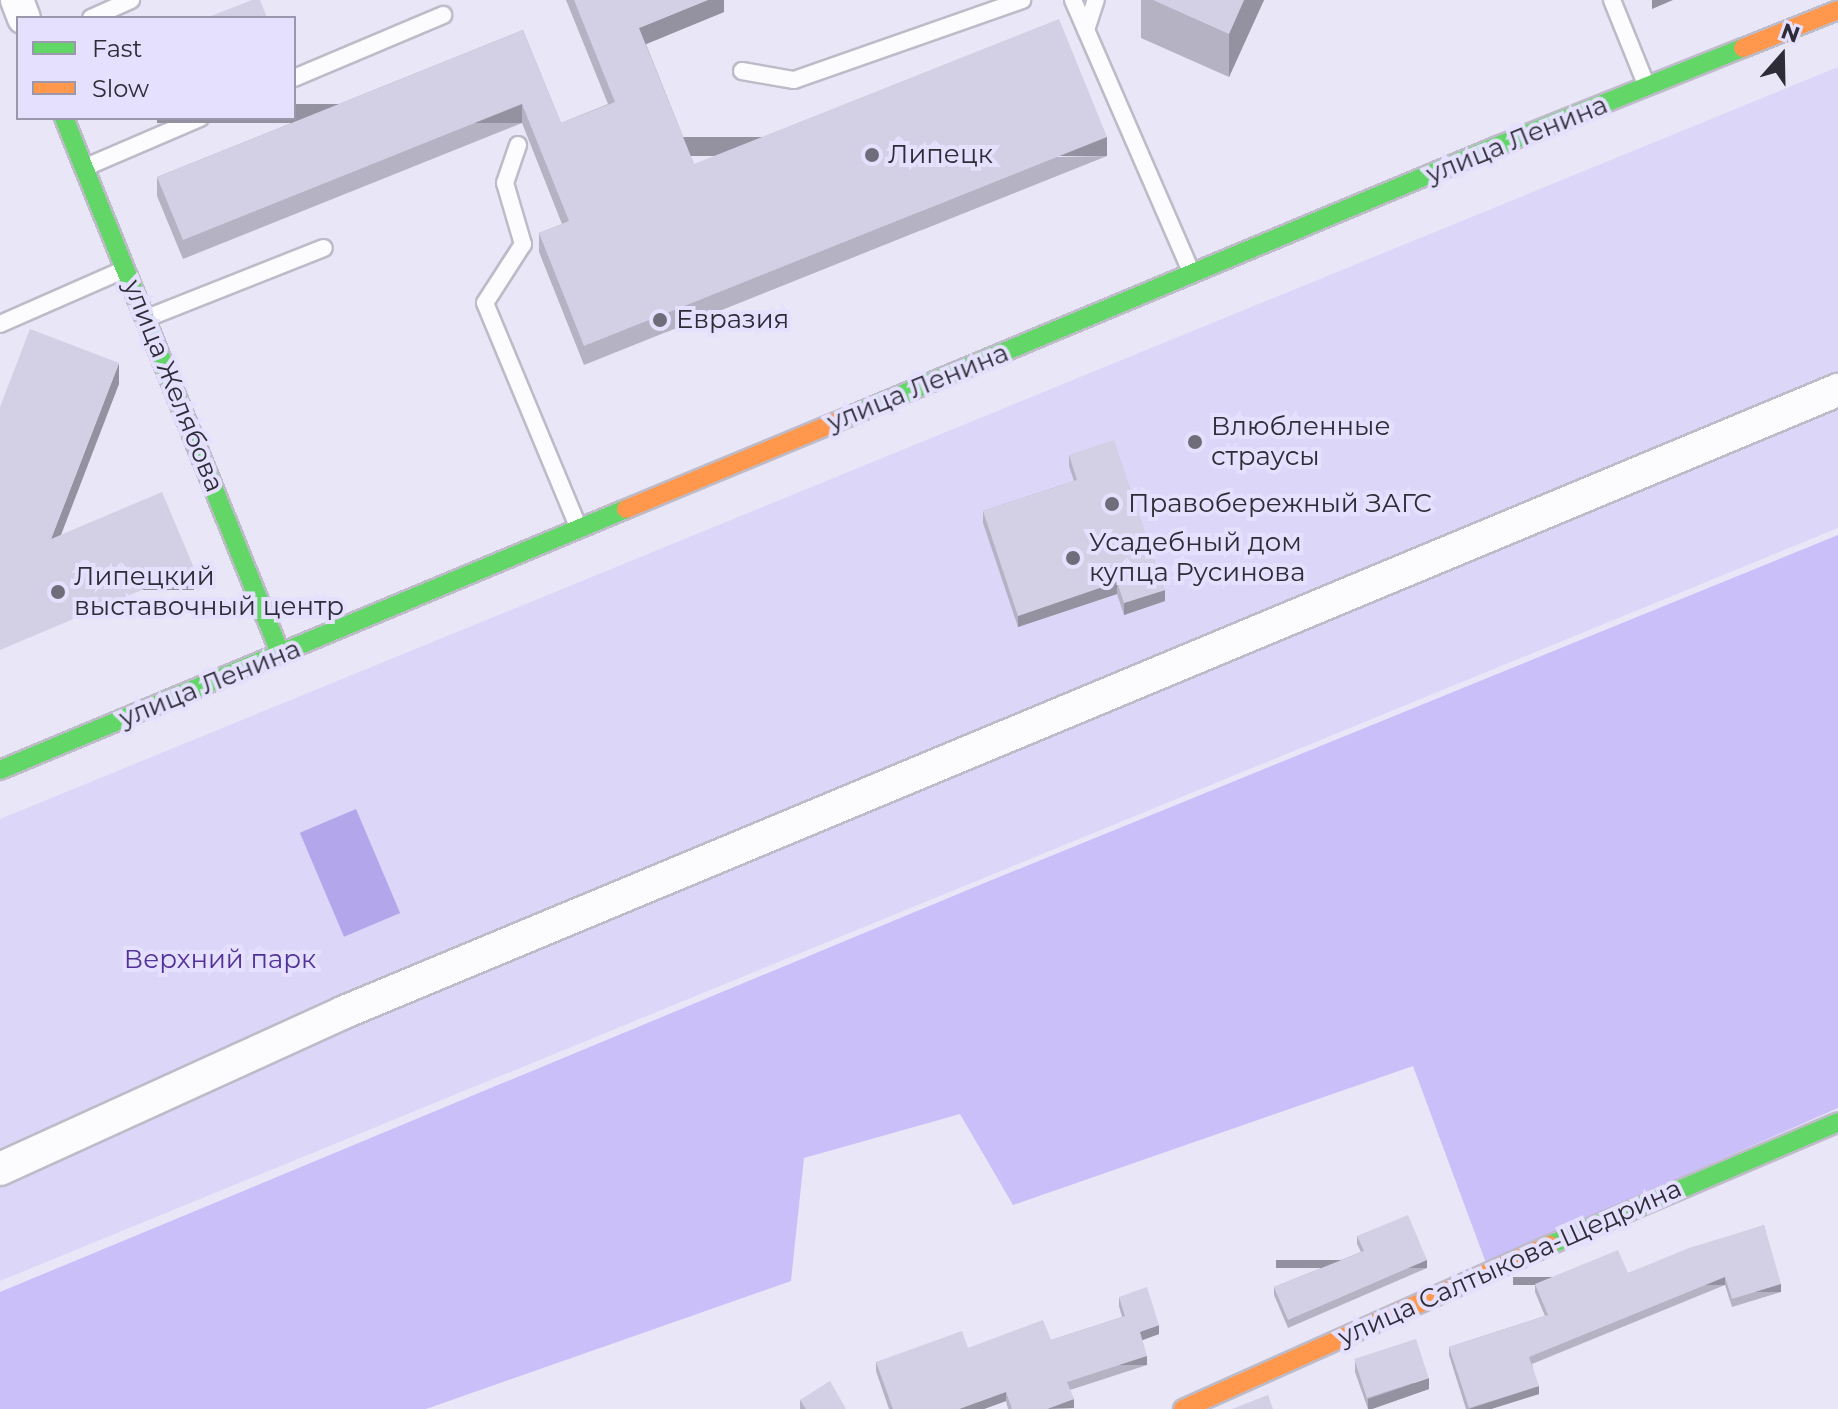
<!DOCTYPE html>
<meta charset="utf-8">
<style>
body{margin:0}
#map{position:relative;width:1838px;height:1409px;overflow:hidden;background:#e9e6f7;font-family:Montserrat,sans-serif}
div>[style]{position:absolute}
.green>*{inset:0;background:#dcd7f8}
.forest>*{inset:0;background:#cbbff9}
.water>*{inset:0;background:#b4a6ea;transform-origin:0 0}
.roads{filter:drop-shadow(2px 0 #bebbc8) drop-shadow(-2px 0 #bebbc8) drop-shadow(0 2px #bebbc8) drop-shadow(0 -2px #bebbc8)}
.lane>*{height:16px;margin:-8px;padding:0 8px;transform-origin:8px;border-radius:8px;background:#fcfbfe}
.street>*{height:32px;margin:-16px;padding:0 16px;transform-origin:16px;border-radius:16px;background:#fcfbfe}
.fast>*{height:18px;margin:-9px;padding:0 9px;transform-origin:9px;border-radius:9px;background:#63d668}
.slow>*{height:18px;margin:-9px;padding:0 9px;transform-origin:9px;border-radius:9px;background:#ff974d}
.wall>*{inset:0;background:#b5b2c4}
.shaded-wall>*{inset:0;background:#9491a0;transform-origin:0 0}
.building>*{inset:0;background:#d3cfe4;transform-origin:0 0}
.dots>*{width:22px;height:22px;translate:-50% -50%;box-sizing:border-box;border:4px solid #e4e0fd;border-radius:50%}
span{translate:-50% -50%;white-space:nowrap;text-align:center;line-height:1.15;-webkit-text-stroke:8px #e4e0fd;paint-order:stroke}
.street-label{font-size:26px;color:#2e2c37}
.poi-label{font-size:26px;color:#2e2c37}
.left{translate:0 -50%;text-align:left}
.park-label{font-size:26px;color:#523299}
.legend{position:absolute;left:16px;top:16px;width:280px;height:104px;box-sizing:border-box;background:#e4e0fd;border:2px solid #9b98ae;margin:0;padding:10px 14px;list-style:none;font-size:24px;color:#2e2c37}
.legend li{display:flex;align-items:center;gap:16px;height:40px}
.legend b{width:40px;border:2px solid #9b98ae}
.north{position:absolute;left:1742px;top:16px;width:80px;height:80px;-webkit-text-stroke:6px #e4e0fd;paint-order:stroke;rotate:20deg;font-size:22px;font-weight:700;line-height:32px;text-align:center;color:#2e2c37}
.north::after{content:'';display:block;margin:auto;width:28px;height:36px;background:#2e2c37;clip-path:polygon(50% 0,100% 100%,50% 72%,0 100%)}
</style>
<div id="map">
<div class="green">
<div style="clip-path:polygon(1838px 67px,1838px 528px,0 1281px,0 819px)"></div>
</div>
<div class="forest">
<div style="clip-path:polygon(1838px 535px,1838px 1108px,1486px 1263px,1413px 1066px,1013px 1205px,960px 1114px,804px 1158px,791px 1281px,426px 1409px,0 1409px,0 1292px,982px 884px)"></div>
</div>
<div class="water">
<div style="left:356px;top:809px;width:113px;height:61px;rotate:67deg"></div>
</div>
<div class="roads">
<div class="lane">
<div style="left:1073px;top:0;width:299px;rotate:66.5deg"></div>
<div style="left:1612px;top:0;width:91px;rotate:68deg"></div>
<div style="left:91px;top:18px;width:44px;rotate:-24.2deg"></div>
<div style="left:1086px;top:30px;width:32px;rotate:-72deg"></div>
<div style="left:742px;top:71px;width:53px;rotate:9.8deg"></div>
<div style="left:794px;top:80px;width:242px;rotate:-19.3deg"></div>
<div style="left:294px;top:78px;width:162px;rotate:-22.9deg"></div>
<div style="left:518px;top:145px;width:40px;rotate:108.9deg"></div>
<div style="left:505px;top:183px;width:64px;rotate:73.6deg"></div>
<div style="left:523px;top:244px;width:70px;rotate:122.8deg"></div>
<div style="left:485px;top:303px;width:242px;rotate:67.4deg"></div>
<div style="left:86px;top:167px;width:124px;rotate:-23.3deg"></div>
<div style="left:147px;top:318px;width:190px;rotate:-21.6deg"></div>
<div style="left:0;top:324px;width:134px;rotate:-23.7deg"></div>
</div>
<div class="street">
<div style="left:17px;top:0;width:19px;rotate:69deg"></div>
<div style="left:0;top:1169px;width:376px;rotate:-24.5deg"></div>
<div style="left:342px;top:1013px;width:1621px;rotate:-22.61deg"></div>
</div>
<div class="fast">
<div style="left:64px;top:118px;width:579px;rotate:68deg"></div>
<div style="left:848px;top:417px;width:701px;rotate:-22.65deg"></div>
<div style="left:1495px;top:147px;width:267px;rotate:-21.8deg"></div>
<div style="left:0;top:770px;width:678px;rotate:-22.63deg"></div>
<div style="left:1550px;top:1245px;width:313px;rotate:-23.1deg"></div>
</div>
<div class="slow">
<div style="left:1743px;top:48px;width:102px;rotate:-21.8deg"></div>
<div style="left:626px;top:509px;width:240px;rotate:-22.5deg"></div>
<div style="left:1183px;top:1409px;width:402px;rotate:-24.1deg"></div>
</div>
</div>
<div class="wall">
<div style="clip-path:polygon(566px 0,724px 0,724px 12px,646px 44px,694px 164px,1107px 156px,584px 365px,539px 252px,539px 233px,562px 224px,522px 123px,183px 259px,157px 196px,157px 177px,523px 30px,561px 123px,608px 104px)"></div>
<div style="clip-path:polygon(1141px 0,1264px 0,1229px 77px,1141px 38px)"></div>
<div style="clip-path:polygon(1069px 455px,1165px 601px,1124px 615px,1117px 594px,1018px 627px,983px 523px,983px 511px,1074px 481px,1069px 466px)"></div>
<div style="clip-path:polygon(1764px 1225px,1781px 1292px,1732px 1307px,1725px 1285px,1532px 1364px,1539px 1394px,1491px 1409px,1466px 1409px,1449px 1355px,1449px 1347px,1545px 1316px,1535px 1292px,1535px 1284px,1628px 1273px)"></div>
<div style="clip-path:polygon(1357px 1236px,1427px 1268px,1288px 1328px,1274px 1295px,1274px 1287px,1361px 1252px,1357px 1244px)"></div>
<div style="clip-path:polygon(1119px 1297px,1159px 1334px,1142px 1340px,1147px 1365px,1070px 1390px,1074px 1408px,1008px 1409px,1006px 1401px,984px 1409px,889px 1409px,876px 1371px,876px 1362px,968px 1348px,1051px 1340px,1122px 1317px,1119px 1306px)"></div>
<div style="clip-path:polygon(1355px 1360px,1429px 1389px,1372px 1409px,1368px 1409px,1355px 1372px)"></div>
<div style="clip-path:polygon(800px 1400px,846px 1409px,800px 1409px)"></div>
</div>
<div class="shaded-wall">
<div style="clip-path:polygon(708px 0,724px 0,724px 12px,639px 47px,639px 28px)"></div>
<div style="clip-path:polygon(1244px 0,1264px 0,1229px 77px,1229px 34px)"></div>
<div style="clip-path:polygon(1652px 0,1673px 0,1652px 9px)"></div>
<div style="left:522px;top:104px;width:19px;height:365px;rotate:90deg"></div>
<div style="left:1107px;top:137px;width:19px;height:563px;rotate:90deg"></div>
<div style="clip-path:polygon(119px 363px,119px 384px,51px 561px,51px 539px)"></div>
<div style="left:194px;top:568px;width:22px;height:211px;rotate:90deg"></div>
<div style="clip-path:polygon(1117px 582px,1117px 594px,1018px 627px,1018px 616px)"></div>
<div style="clip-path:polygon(1165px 590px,1165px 601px,1124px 615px,1124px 603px)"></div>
<div style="left:1427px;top:1260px;width:8px;height:151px;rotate:90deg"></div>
<div style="left:1725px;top:1277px;width:8px;height:212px;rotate:90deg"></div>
<div style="left:1781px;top:1284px;width:8px;height:51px;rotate:90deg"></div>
<div style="clip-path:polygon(1159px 1325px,1159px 1334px,1140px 1341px,1140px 1332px)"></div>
<div style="left:1147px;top:1356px;width:9px;height:84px;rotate:90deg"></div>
<div style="clip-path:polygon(1429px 1378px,1429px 1389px,1372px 1409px,1368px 1409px,1368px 1399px)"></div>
<div style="clip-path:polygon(1539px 1386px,1539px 1394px,1491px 1409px,1469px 1409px)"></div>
<div style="clip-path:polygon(1006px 1392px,1006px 1401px,984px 1409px,959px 1409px)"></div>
<div style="clip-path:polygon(1074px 1399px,1074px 1408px,1047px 1409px)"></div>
</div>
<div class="building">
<div style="clip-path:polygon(252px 0,260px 0,267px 18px,206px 18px)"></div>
<div style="clip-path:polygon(574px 0,708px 0,639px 28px,694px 164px,1059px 19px,1107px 137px,584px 346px,539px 233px,569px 221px,522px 104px,183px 240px,157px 177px,523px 30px,561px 123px,615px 102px)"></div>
<div style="clip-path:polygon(1153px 0,1244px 0,1229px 34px)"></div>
<div style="clip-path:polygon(30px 329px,119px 363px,51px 539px,162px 492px,194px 568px,0 650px,0 407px)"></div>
<div style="clip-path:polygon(1114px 440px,1165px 590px,1124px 603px,1117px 582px,1018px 616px,983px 511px,1077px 480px,1069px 455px)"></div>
<div style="clip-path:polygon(1408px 1215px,1427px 1260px,1288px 1320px,1274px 1287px,1364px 1251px,1357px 1236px)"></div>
<div style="clip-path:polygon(1764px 1225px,1781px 1284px,1732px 1299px,1725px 1277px,1529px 1357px,1539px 1386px,1469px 1408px,1449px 1347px,1548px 1315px,1535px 1284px,1618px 1250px,1628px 1273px,1689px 1248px)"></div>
<div style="clip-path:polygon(1147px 1287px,1159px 1325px,1140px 1332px,1147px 1356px,1067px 1382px,1074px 1399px,1047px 1409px,1012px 1409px,1006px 1392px,959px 1409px,893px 1409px,876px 1362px,962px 1331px,968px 1348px,1043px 1320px,1051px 1340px,1125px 1316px,1119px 1297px)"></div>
<div style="left:1416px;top:1339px;width:41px;height:65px;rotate:72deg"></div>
<div style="clip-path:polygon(830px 1381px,846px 1409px,806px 1409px,800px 1400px)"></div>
<div style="clip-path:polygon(1268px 1395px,1273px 1409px,1232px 1409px)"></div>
</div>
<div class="dots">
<div style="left:872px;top:155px;background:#6f6d7a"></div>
<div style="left:660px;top:320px;background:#6f6d7a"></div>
<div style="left:1195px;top:442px;background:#6f6d7a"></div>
<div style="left:1112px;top:504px;background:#6f6d7a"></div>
<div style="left:1073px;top:558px;background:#6f6d7a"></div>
<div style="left:58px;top:592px;background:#6f6d7a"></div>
</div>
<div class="street-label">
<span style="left:1517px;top:140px;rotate:-22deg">улица Ленина</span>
<span style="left:173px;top:386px;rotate:68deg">улица Желябова</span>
<span style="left:918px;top:388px;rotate:-22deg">улица Ленина</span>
<span style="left:210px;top:684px;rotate:-22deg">улица Ленина</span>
<span style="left:1510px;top:1263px;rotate:-24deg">улица Салтыкова-Щедрина</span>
</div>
<div class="poi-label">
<span class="left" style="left:888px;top:155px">Липецк</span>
<span class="left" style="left:676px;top:320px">Евразия</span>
<span class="left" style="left:1211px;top:442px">Влюбленные<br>страусы</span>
<span class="left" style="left:1128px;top:504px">Правобережный ЗАГС</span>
<span class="left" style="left:1089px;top:558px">Усадебный дом<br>купца Русинова</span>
<span class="left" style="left:74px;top:592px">Липецкий<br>выставочный центр</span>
</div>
<div class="park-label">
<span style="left:220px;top:960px">Верхний парк</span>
</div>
<ul class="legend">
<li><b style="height:10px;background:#63d668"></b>Fast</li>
<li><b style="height:10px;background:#ff974d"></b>Slow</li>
</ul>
<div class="north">N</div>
</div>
